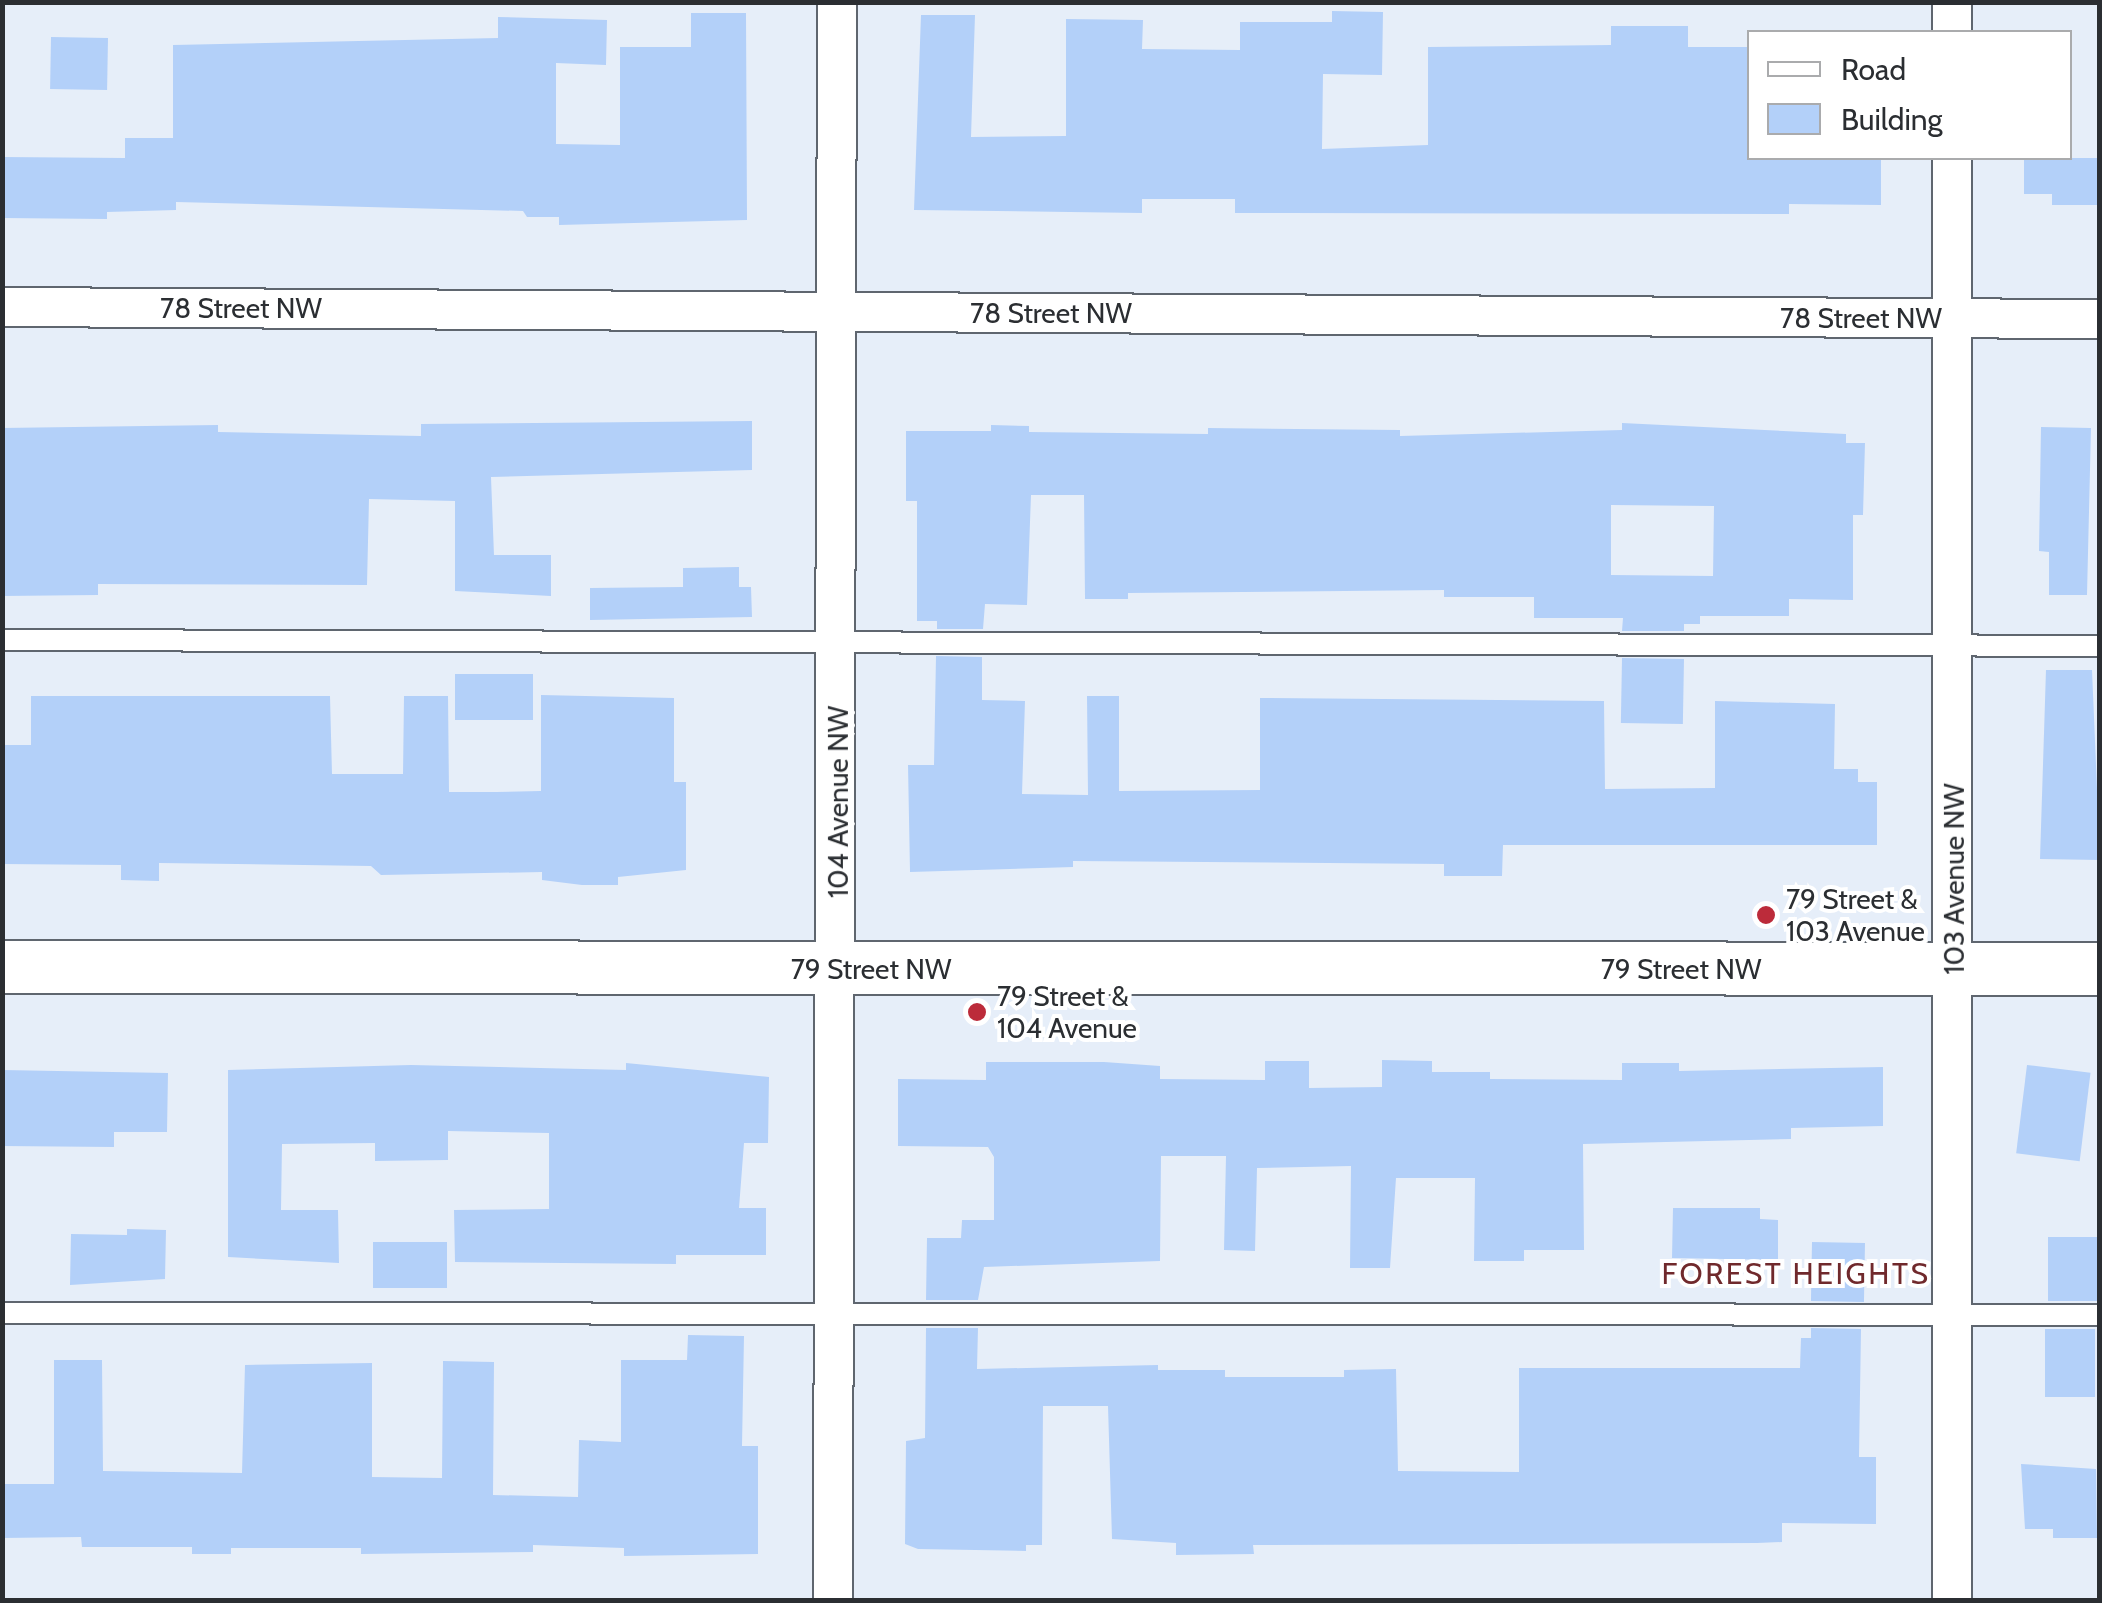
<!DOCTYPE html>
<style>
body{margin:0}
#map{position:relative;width:2102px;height:1603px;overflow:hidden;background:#e6eef9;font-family:Cabin,sans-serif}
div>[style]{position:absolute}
.building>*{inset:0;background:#b3d0f9;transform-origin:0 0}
.roads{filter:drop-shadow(2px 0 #5f666f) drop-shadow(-2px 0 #5f666f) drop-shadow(0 2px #5f666f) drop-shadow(0 -2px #5f666f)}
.lane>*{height:20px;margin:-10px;padding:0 10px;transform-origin:10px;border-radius:10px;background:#fff}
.street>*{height:38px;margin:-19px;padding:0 19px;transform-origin:19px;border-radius:19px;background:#fff}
.secondary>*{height:52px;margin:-26px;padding:0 26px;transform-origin:26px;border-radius:26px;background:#fff}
.dots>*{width:28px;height:28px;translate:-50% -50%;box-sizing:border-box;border:5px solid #fff;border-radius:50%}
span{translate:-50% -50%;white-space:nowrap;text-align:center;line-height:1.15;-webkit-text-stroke:8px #fff;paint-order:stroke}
.street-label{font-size:28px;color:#2b2e32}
.poi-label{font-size:28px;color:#2b2e32}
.left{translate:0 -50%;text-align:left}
.neighbourhood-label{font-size:30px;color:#70292c;letter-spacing:2.5px}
.frame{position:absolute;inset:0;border:5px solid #2b2e32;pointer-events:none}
.legend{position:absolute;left:1747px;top:30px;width:325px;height:130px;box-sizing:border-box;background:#fff;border:2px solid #aaabad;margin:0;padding:12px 18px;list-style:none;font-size:30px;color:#2b2e32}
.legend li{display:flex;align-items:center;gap:20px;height:50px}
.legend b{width:50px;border:2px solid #aaabad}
</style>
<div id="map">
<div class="building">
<div style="clip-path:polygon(1332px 11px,1383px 12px,1382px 75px,1323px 74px,1322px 149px,1428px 145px,1428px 47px,1611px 45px,1611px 26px,1688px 26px,1688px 47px,1750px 47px,1750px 158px,1881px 158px,1881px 205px,1789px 204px,1789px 214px,1287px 213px,1235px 213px,1235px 199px,1142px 199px,1142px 213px,914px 210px,921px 15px,975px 15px,971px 137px,1066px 136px,1066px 19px,1143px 20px,1142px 49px,1240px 50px,1240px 22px,1332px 22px)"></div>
<div style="clip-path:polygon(691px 13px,746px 13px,747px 220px,559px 225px,559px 217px,527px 217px,523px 211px,176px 202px,176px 210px,107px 212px,107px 219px,2px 218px,2px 157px,125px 158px,125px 138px,173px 138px,173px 45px,498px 38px,498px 17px,607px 20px,606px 65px,556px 63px,556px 144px,620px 145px,620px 47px,691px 47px)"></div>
<div style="left:108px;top:38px;width:52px;height:57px;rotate:91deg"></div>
<div style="clip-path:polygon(2024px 158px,2099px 158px,2098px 205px,2052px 205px,2052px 194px,2024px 194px)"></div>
<div style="clip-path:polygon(752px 421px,752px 470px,491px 477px,494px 555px,551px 555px,551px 596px,455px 591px,455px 501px,369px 499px,367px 585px,98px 584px,98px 595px,2px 596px,2px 428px,218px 425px,218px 432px,421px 436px,421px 424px)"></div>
<div style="clip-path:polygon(evenodd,1622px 423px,1846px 434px,1846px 443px,1865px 443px,1863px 515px,1853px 515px,1853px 600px,1789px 599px,1789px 616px,1700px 616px,1700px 624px,1684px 624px,1684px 631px,1622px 631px,1623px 618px,1534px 618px,1534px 597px,1444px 597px,1444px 590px,1128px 593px,1128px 599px,1085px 599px,1084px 495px,1031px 495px,1027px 605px,985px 604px,983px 629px,937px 629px,937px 621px,917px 621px,917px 501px,906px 501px,906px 431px,991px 431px,991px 425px,1029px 426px,1029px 432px,1208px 434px,1208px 428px,1400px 430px,1400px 436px,1622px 430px,1622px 423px,1611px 505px,1714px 506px,1713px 576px,1611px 575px,1611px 505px)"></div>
<div style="clip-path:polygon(2041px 427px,2091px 428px,2087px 595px,2049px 595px,2049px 552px,2039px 551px)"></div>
<div style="clip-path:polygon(739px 567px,739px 587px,751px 587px,752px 617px,590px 620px,590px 588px,683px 587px,683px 568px)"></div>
<div style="clip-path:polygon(936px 656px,982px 657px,982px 700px,1025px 701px,1022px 794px,1088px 795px,1087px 696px,1119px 696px,1119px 791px,1260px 790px,1260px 698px,1604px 701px,1605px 789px,1715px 788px,1715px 701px,1835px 704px,1834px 769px,1858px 769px,1858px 782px,1877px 782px,1877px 845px,1503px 845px,1502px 876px,1444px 876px,1444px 864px,1073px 861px,1073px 867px,910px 872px,908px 765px,934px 765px)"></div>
<div style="left:1622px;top:658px;width:62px;height:65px;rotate:1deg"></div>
<div style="clip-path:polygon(2046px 670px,2092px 670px,2100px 860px,2040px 859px)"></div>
<div style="left:455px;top:674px;width:78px;height:46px"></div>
<div style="clip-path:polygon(541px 695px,674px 698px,674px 782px,686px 782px,686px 870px,618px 877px,618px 885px,582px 885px,542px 880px,542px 872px,381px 875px,371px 866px,159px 863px,159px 881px,121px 880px,121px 865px,2px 864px,2px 745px,31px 745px,31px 696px,330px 696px,332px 774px,403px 774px,404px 696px,448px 696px,449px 792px,496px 792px,541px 791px)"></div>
<div style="clip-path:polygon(1382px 1060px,1432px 1061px,1432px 1072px,1490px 1072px,1490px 1079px,1622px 1080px,1622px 1063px,1679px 1063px,1679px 1071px,1883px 1067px,1883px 1126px,1791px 1128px,1791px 1139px,1583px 1144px,1584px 1250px,1524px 1250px,1524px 1261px,1474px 1261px,1475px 1178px,1396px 1178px,1390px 1268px,1350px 1268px,1351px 1166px,1257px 1168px,1255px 1251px,1224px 1250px,1226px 1156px,1161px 1156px,1160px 1261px,984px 1267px,978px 1300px,926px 1300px,927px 1238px,961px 1238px,962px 1220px,994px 1220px,994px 1157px,988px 1147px,898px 1146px,898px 1079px,986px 1080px,986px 1062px,1104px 1062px,1160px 1066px,1160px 1079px,1265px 1080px,1265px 1061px,1309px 1061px,1309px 1088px,1382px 1087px)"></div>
<div style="clip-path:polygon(626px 1063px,769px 1077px,768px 1143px,744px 1143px,739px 1208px,766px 1208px,766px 1255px,676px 1255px,676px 1264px,455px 1262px,454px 1210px,549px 1209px,549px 1133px,448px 1131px,448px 1160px,375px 1161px,375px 1143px,282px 1144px,281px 1210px,338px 1210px,339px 1263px,228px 1257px,228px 1070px,411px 1065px,626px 1070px)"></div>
<div style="left:2027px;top:1065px;width:64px;height:89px;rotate:7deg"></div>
<div style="clip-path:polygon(2px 1070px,168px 1073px,167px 1132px,114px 1132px,114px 1147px,2px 1146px)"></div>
<div style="clip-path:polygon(1673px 1208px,1760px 1208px,1760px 1219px,1778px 1220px,1778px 1260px,1672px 1258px)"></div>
<div style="clip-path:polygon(127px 1229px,166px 1230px,165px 1279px,70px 1285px,71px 1234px,127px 1235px)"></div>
<div style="left:2048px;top:1237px;width:50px;height:64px"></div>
<div style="left:447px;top:1242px;width:46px;height:74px;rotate:90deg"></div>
<div style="left:1812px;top:1242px;width:53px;height:59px;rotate:1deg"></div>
<div style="clip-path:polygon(926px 1328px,978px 1328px,977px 1369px,1158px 1365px,1158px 1370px,1225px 1370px,1225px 1377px,1344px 1377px,1344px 1370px,1396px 1369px,1398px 1471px,1519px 1472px,1519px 1368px,1800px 1368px,1801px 1338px,1811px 1338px,1811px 1328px,1861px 1329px,1859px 1457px,1876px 1457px,1876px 1524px,1782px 1523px,1782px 1542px,1757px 1543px,1253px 1545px,1254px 1554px,1176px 1555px,1176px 1543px,1112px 1539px,1108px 1406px,1043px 1406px,1042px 1545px,1026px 1545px,1026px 1551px,918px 1549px,905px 1544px,906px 1441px,925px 1438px)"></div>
<div style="left:2045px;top:1329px;width:50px;height:68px"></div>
<div style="clip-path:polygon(688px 1335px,744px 1336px,742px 1446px,758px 1446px,758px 1554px,624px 1556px,624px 1548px,533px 1545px,533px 1552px,361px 1554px,361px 1548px,231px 1548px,231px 1554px,192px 1554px,192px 1547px,82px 1547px,81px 1537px,2px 1538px,2px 1484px,54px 1484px,54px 1360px,102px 1360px,103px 1471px,242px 1473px,245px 1365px,372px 1363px,372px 1477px,442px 1478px,443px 1361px,494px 1362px,493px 1495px,578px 1497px,579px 1440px,621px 1442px,621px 1360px,687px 1360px)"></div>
<div style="clip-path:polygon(2021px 1464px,2096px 1469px,2097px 1538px,2053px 1538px,2053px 1529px,2025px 1529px)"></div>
</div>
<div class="roads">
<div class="lane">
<div style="left:2px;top:640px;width:2098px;rotate:0.16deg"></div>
<div style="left:2px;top:1313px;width:2098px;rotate:0.05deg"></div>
</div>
<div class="street">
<div style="left:1952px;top:2px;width:30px;rotate:90deg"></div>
<div style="left:2px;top:307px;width:2098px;rotate:0.33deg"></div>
<div style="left:833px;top:1600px;width:1598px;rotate:-89.86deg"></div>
<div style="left:1952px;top:1600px;width:1442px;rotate:-90deg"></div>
</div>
<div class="secondary">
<div style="left:2px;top:967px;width:2098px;rotate:0.05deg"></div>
</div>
</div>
<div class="dots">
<div style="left:1766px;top:915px;background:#bc2b3a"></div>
<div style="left:977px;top:1012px;background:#bc2b3a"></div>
</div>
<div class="street-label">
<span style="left:241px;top:308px">78 Street NW</span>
<span style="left:1051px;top:313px">78 Street NW</span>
<span style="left:1861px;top:318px">78 Street NW</span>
<span style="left:838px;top:802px;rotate:-90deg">104 Avenue NW</span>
<span style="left:1954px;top:879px;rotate:-90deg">103 Avenue NW</span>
<span style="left:871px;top:969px">79 Street NW</span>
<span style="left:1681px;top:969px">79 Street NW</span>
</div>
<div class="poi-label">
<span class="left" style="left:1786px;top:915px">79 Street &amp;<br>103 Avenue</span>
<span class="left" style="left:997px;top:1012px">79 Street &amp;<br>104 Avenue</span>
</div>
<div class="neighbourhood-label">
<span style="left:1796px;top:1274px">FOREST HEIGHTS</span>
</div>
<div class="frame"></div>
<ul class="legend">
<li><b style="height:12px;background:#fff"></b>Road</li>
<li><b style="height:28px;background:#b3d0f9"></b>Building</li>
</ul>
</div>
